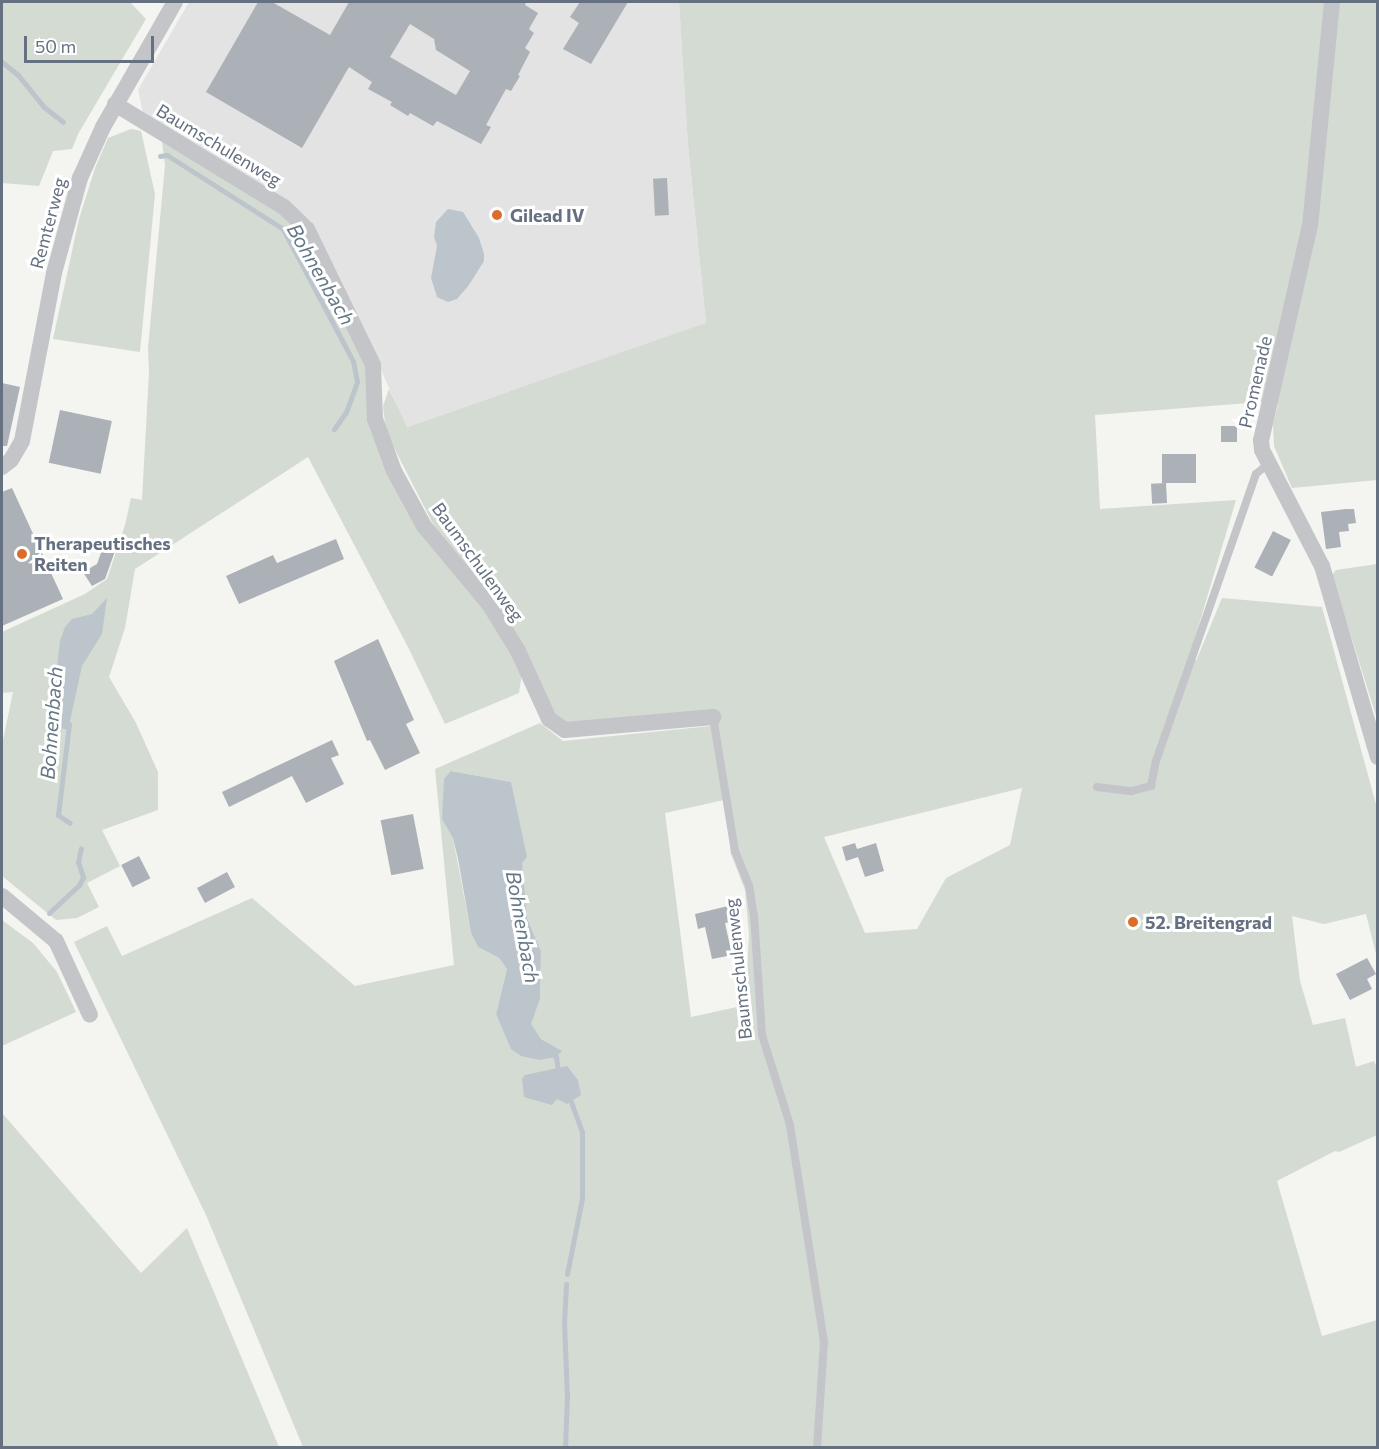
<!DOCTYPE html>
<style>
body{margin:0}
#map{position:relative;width:1379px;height:1449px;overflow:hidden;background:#f4f4f1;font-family:Commissioner,sans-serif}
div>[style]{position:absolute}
.built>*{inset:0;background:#e2e3e2}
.green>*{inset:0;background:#d4dbd2}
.water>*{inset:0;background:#bdc5cc}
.stream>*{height:5px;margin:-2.5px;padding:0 2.5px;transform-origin:2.5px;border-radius:2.5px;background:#bdc5cc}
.building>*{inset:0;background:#acb1b7;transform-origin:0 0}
.service>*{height:8px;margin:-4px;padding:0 4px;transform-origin:4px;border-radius:4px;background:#c3c5c9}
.minor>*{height:16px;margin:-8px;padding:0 8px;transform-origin:8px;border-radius:8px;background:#c3c5c9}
.dots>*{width:16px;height:16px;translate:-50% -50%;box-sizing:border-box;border:3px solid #fff;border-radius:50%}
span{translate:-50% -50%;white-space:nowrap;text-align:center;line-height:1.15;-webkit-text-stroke:6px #fff;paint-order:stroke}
.street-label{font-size:18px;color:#657081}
.poi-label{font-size:18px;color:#657081;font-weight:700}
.left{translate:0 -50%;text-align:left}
.water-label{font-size:20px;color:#657885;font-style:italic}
.frame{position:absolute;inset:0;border:3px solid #657081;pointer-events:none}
.scale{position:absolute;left:24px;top:36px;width:130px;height:27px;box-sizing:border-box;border:3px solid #657081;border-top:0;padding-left:8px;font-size:18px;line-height:21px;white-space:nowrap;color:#657081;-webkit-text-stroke:4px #fff;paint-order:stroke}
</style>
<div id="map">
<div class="built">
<div style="clip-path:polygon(189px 2px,679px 2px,688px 145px,706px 324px,406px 427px,373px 351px,143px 113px,138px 90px)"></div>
</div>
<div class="green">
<div style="clip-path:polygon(2px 2px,130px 2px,146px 19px,78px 134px,72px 149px,53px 151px,39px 186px,2px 183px)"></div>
<div style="clip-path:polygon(evenodd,679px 2px,1377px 2px,1377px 480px,1292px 488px,1274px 446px,1273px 424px,1278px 404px,1261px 402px,1095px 415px,1100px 509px,1236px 500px,1192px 648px,1196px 661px,1222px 598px,1322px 607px,1377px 808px,1377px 958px,1366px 914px,1324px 924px,1292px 916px,1300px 981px,1313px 1025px,1345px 1018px,1356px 1067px,1374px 1061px,1377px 1068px,1377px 1135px,1339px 1152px,1335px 1151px,1277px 1181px,1322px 1336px,1377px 1320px,1377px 1447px,303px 1447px,206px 1215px,74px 942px,107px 926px,122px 956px,252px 898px,355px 986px,454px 965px,435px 769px,540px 723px,563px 741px,711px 726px,709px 714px,566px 726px,551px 716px,432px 522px,386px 432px,383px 406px,389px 389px,407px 427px,706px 323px,688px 145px,679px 2px,451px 771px,511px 782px,527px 918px,541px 951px,540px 999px,530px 1024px,541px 1039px,561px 1051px,521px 1056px,511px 1048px,496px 1014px,507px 969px,499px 958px,478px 947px,471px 933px,453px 838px,451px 771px,679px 2px,1022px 788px,1010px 845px,946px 878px,917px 929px,865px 933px,824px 837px,1022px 788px,679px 2px,724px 800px,731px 854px,745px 890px,749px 934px,746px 994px,737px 1007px,691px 1017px,665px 813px,724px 800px)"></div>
<div style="clip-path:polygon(131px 129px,141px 131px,155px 194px,140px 352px,53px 339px,79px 219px,95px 168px,108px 138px)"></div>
<div style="clip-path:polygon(162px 142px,282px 212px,303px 234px,365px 353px,391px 476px,486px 606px,522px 673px,519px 693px,445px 724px,409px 649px,308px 457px,135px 569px,125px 628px,109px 677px,136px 723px,158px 772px,158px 810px,102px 830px,120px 866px,87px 883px,99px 907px,77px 918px,56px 920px,2px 876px,2px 745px,13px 692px,2px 693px,2px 632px,85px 594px,107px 579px,125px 525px,131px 498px,142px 500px,149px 372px,148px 348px,165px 165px)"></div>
<div style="clip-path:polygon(1377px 564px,1377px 719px,1332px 575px,1336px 570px)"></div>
<div style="clip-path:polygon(2px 920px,33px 943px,57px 972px,76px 1012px,2px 1046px)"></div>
<div style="clip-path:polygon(2px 1113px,141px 1273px,187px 1228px,279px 1447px,2px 1447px)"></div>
</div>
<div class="water">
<div style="clip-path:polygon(448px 209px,463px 212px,479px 238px,484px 254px,484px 261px,469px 285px,457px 299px,448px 302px,437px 297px,431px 278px,437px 246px,434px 237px,436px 222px)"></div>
<div style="clip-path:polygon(107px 598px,102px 634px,82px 666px,68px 730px,50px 725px,60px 641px,65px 627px,72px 619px,92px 614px)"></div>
<div style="clip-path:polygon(451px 771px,511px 782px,527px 857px,522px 863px,527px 918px,541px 951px,540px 999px,531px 1024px,541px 1039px,562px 1051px,556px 1057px,539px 1060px,521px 1056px,511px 1049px,496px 1014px,507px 969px,499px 958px,478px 947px,471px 933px,458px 859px,453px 838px,442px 819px,444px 779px)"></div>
<div style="clip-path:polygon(567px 1066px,578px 1080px,581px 1095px,567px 1104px,557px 1099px,552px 1105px,524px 1097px,522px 1079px,525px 1075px)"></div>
</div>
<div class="stream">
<div style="left:2px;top:62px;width:21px;rotate:39deg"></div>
<div style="left:18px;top:75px;width:41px;rotate:50.9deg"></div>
<div style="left:44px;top:107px;width:24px;rotate:38deg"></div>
<div style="left:160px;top:156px;width:7px;rotate:-8deg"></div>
<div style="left:167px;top:155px;width:138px;rotate:32.5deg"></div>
<div style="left:283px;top:229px;width:149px;rotate:62.1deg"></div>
<div style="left:353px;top:361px;width:21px;rotate:79deg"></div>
<div style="left:357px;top:382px;width:32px;rotate:110deg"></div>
<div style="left:346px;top:412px;width:21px;rotate:125deg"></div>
<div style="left:69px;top:724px;width:92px;rotate:96.9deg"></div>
<div style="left:58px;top:815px;width:14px;rotate:34deg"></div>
<div style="left:49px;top:913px;width:41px;rotate:-43deg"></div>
<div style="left:79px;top:885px;width:9px;rotate:-63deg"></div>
<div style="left:83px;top:877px;width:16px;rotate:-108deg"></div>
<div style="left:78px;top:862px;width:14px;rotate:-78deg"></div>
<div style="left:552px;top:1054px;width:5px;rotate:37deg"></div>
<div style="left:556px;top:1057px;width:15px;rotate:82deg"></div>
<div style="left:567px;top:1274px;width:77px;rotate:-78.8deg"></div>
<div style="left:582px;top:1198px;width:66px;rotate:-90deg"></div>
<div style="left:582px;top:1132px;width:37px;rotate:-110deg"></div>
<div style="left:565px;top:1448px;width:51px;rotate:-87.8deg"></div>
<div style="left:567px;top:1397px;width:74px;rotate:-92.3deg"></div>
<div style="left:564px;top:1323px;width:39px;rotate:-87deg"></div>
</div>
<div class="building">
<div style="clip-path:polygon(evenodd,258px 2px,272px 2px,330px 35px,349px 2px,526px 2px,525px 5px,538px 13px,529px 29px,534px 33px,525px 48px,530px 52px,518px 75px,520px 76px,511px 91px,506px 89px,486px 125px,491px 127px,481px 144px,437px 121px,433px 126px,410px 113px,408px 116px,390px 105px,392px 102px,368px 89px,372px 82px,349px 67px,302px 148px,206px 92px,258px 2px,410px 24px,434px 39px,436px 50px,470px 71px,456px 95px,390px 57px,410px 24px)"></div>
<div style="clip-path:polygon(580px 2px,628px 2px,591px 64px,563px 49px,579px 23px,570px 17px)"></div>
<div style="left:667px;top:178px;width:37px;height:14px;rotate:87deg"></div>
<div style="clip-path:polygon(2px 383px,20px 387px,7px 446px,2px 446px)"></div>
<div style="left:60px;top:410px;width:53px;height:54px;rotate:12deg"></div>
<div style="left:1221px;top:426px;width:16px;height:16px"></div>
<div style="left:1196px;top:454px;width:29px;height:34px;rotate:90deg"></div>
<div style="left:1166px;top:483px;width:20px;height:15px;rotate:87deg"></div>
<div style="clip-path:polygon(12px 488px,63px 599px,2px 626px,2px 492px)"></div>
<div style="clip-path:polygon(1346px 509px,1354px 509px,1356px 523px,1348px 524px,1349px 531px,1339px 532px,1341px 547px,1326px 549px,1321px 512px)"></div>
<div style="left:1273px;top:531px;width:20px;height:41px;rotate:27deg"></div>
<div style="clip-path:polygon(336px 539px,344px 559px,239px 604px,226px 576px,273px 555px,277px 563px)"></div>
<div style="clip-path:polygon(103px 547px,115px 551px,105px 579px,92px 586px,83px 572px,97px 564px)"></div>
<div style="clip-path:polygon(378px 639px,414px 720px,406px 724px,420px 753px,385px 770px,370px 740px,367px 741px,334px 661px)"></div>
<div style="clip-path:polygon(332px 740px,339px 755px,331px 758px,344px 784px,306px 803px,292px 776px,229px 807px,222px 792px)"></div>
<div style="left:413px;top:814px;width:56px;height:33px;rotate:79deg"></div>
<div style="clip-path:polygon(855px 843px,857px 849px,876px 843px,884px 871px,865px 877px,858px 857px,846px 861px,842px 847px)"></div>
<div style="left:139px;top:856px;width:25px;height:20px;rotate:63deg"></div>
<div style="left:227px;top:872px;width:17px;height:34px;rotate:62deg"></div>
<div style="clip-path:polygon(728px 906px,732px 922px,725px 923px,732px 955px,712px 959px,705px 927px,698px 929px,695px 914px)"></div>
<div style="clip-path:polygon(1367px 958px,1376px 974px,1367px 979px,1372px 989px,1350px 1000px,1336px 974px)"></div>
</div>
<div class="service">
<div style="left:713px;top:717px;width:136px;rotate:80.7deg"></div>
<div style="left:735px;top:851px;width:37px;rotate:68deg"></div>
<div style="left:749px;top:885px;width:30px;rotate:81deg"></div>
<div style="left:754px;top:915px;width:120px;rotate:86.2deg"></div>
<div style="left:762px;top:1035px;width:94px;rotate:72.7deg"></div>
<div style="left:790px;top:1125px;width:220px;rotate:81.1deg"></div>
<div style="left:824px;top:1342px;width:106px;rotate:93.8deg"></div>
<div style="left:1097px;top:787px;width:35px;rotate:7deg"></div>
<div style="left:1132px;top:791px;width:20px;rotate:-15deg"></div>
<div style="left:1151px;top:786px;width:25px;rotate:-79deg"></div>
<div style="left:1156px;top:761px;width:304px;rotate:-70.8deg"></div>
<div style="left:1256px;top:474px;width:16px;rotate:-40deg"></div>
</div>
<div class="minor">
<div style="left:1332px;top:2px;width:224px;rotate:95.6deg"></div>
<div style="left:1310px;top:225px;width:221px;rotate:102.8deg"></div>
<div style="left:1261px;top:440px;width:10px;rotate:84deg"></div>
<div style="left:1262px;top:450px;width:131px;rotate:62.7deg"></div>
<div style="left:1322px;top:566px;width:199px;rotate:73.7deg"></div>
<div style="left:115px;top:104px;width:198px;rotate:31.4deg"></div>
<div style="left:284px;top:207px;width:32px;rotate:44deg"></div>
<div style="left:307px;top:229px;width:151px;rotate:64.1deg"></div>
<div style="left:373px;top:365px;width:54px;rotate:87.9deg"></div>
<div style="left:375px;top:419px;width:55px;rotate:69.9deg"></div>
<div style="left:394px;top:471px;width:63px;rotate:61.4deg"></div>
<div style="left:424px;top:526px;width:102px;rotate:50.2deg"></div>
<div style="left:489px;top:604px;width:55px;rotate:58.3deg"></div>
<div style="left:518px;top:651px;width:75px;rotate:65.5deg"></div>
<div style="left:549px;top:719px;width:19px;rotate:35deg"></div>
<div style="left:565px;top:730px;width:149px;rotate:-5deg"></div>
<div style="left:2px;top:467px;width:11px;rotate:-38deg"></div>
<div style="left:11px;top:460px;width:22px;rotate:-60deg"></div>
<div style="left:22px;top:441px;width:171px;rotate:-79.2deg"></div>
<div style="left:54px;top:273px;width:98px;rotate:-74.7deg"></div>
<div style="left:80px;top:178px;width:56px;rotate:-65.7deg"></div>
<div style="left:103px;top:127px;width:144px;rotate:-60.1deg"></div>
<div style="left:2px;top:896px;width:70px;rotate:39.8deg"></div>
<div style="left:56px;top:941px;width:81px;rotate:65.3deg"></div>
</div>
<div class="dots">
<div style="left:497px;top:215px;background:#db6c2a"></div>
<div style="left:22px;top:554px;background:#db6c2a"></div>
<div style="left:1133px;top:922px;background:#db6c2a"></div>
</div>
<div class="street-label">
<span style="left:219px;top:145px;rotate:31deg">Baumschulenweg</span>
<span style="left:48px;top:223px;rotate:-75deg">Remterweg</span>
<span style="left:1255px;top:382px;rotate:-77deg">Promenade</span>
<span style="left:478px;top:562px;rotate:54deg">Baumschulenweg</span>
<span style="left:738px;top:969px;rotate:-96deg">Baumschulenweg</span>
</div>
<div class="poi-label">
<span class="left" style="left:510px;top:215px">Gilead IV</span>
<span class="left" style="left:34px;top:554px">Therapeutisches<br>Reiten</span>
<span class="left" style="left:1145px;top:922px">52. Breitengrad</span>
</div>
<div class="water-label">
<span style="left:321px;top:274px;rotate:60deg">Bohnenbach</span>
<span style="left:51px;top:723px;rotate:-86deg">Bohnenbach</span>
<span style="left:523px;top:927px;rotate:80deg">Bohnenbach</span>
</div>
<div class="frame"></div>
<div class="scale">50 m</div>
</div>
